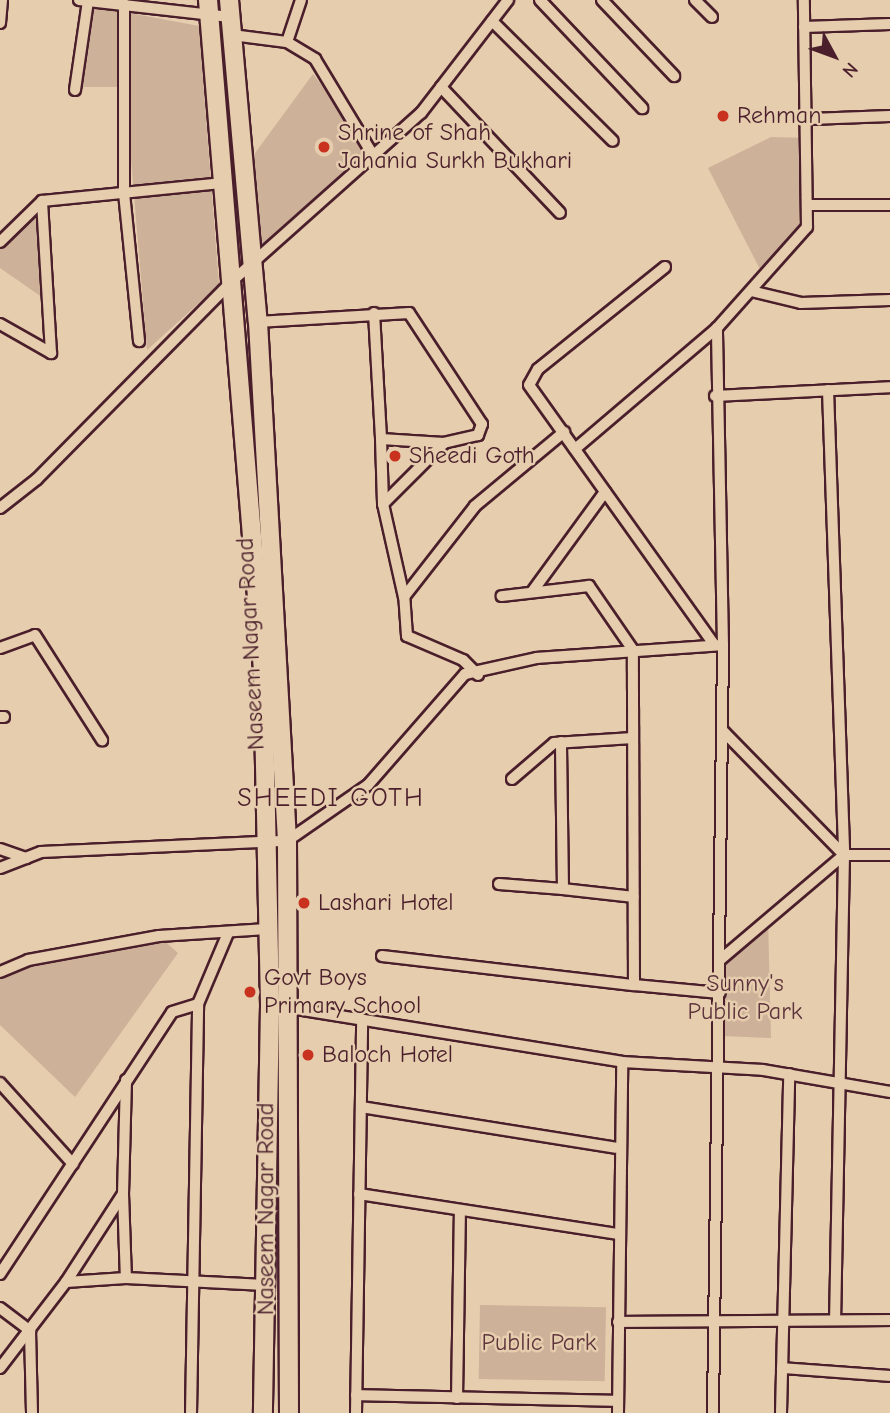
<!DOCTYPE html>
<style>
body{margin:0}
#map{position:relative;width:890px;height:1413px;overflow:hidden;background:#e6cdae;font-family:"Comic Neue",sans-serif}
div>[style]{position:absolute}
.green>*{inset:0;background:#cdb199;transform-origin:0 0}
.roads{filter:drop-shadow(2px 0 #4a1f2b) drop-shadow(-2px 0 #4a1f2b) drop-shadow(0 2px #4a1f2b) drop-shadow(0 -2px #4a1f2b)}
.minor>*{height:10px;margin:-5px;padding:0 5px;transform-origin:5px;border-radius:5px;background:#e6cdae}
.primary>*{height:18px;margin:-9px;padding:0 9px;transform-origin:9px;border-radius:9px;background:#e6cdae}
.dots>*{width:19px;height:19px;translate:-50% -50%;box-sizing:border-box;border:4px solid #e6cdae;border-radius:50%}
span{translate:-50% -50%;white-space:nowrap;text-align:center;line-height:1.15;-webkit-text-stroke:5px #e6cdae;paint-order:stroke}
.poi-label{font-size:24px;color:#4a1f2b}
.left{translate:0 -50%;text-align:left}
.street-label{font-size:24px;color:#4a1f2b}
.park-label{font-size:24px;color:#5e353c}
.neighbourhood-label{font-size:26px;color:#4a1f2b;letter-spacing:2px}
.north{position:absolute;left:799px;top:21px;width:70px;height:70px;-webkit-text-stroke:5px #e6cdae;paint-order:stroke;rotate:131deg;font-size:19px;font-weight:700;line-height:28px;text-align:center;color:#4a1f2b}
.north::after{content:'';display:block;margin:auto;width:24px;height:32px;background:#4a1f2b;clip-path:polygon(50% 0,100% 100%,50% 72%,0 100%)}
</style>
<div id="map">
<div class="green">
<div style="clip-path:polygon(193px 0,229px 0,249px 266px,230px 283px,208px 3px)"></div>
<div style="clip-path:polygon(92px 6px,199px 26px,219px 285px,147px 350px,125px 87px,79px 87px)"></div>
<div style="clip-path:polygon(313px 74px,374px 154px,263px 253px,250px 160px)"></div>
<div style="clip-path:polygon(771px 137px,810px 138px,807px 227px,765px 279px,708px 168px)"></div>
<div style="clip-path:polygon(42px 201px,49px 302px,0 268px,0 242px)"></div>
<div style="clip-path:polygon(768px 920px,771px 1038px,721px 1036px,720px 960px)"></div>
<div style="clip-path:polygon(159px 936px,178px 953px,75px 1097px,0 1025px,0 972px)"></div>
<div style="left:480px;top:1305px;width:126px;height:74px;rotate:1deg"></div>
</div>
<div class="roads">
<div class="minor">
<div style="left:79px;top:0;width:152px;rotate:6.4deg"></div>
<div style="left:540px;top:0;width:149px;rotate:46.6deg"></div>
<div style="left:602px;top:0;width:105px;rotate:46.5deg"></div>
<div style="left:695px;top:0;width:24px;rotate:45deg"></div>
<div style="left:124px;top:4px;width:189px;rotate:90deg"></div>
<div style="left:124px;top:193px;width:149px;rotate:84.2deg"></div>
<div style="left:492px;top:21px;width:170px;rotate:44.8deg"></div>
<div style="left:0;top:23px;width:23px;rotate:-85deg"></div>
<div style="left:804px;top:27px;width:86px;rotate:-2deg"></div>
<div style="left:232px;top:35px;width:55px;rotate:7.3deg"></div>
<div style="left:287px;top:42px;width:33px;rotate:31deg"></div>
<div style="left:315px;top:59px;width:112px;rotate:58.9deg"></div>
<div style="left:287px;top:42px;width:44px;rotate:-71.6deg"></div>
<div style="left:441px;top:87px;width:173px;rotate:46.6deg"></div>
<div style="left:75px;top:90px;width:90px;rotate:-81.7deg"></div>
<div style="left:810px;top:119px;width:80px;rotate:-2.1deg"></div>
<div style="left:811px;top:205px;width:79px"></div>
<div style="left:0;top:242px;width:59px;rotate:-44.3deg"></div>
<div style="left:42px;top:201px;width:180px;rotate:-5.7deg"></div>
<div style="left:665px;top:267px;width:163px;rotate:141.2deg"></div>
<div style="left:538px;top:369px;width:18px;rotate:119deg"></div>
<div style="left:529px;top:385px;width:318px;rotate:54.5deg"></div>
<div style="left:751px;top:291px;width:51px;rotate:13.5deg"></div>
<div style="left:801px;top:303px;width:89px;rotate:-1.9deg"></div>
<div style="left:374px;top:313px;width:126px;rotate:86.8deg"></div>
<div style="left:258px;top:322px;width:151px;rotate:-3.4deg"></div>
<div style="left:409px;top:313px;width:133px;rotate:56.7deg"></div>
<div style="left:482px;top:424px;width:12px;rotate:110deg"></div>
<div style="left:478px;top:435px;width:35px;rotate:167deg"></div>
<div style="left:444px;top:443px;width:63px;rotate:-176.4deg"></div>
<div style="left:381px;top:439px;width:65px;rotate:88.2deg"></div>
<div style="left:383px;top:504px;width:95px;rotate:77.3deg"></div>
<div style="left:0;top:324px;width:59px;rotate:29.6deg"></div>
<div style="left:51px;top:353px;width:152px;rotate:-93.4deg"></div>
<div style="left:828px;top:390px;width:465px;rotate:88deg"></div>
<div style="left:844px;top:855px;width:464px;rotate:91.1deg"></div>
<div style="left:715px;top:396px;width:175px;rotate:-2.9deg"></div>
<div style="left:575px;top:449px;width:187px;rotate:-40.4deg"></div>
<div style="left:383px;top:504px;width:86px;rotate:-45deg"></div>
<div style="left:0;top:508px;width:47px;rotate:-38.1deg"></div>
<div style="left:37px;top:479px;width:275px;rotate:-45.4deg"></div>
<div style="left:230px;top:283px;width:256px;rotate:-41.7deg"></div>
<div style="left:421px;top:113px;width:143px;rotate:-52.4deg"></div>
<div style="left:532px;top:592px;width:124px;rotate:-53.9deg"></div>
<div style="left:0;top:648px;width:37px;rotate:-20deg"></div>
<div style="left:35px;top:635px;width:125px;rotate:57.5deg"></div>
<div style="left:478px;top:675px;width:21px;rotate:-135deg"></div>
<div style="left:463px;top:660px;width:61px;rotate:-156.8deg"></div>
<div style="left:407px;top:636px;width:39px;rotate:-94deg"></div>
<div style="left:404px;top:597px;width:115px;rotate:-52deg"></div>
<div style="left:475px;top:506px;width:116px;rotate:-39.7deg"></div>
<div style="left:0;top:717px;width:4px"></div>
<div style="left:723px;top:731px;width:173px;rotate:45.7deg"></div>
<div style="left:512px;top:779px;width:55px;rotate:-40.6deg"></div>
<div style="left:554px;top:743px;width:79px;rotate:-3.6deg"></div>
<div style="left:0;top:849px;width:28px;rotate:19deg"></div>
<div style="left:0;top:868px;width:44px;rotate:-21.3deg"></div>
<div style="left:41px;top:852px;width:246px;rotate:-2.6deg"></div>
<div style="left:287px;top:841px;width:98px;rotate:-34.7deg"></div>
<div style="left:368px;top:785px;width:147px;rotate:-48.9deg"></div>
<div style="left:465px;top:674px;width:74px;rotate:-12.5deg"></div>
<div style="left:537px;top:658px;width:186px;rotate:-4deg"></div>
<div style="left:723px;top:645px;width:317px;rotate:-91.1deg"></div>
<div style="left:717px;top:328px;width:135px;rotate:-48.3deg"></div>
<div style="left:807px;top:227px;width:227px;rotate:-90.8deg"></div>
<div style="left:499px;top:884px;width:64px;rotate:4.5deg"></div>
<div style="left:563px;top:889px;width:147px;rotate:-90.8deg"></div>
<div style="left:563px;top:889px;width:71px;rotate:6.4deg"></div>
<div style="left:382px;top:956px;width:254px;rotate:6.6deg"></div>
<div style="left:634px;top:985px;width:335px;rotate:-90.2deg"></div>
<div style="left:633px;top:650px;width:78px;rotate:-124.5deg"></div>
<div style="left:589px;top:586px;width:88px;rotate:173.4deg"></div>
<div style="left:720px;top:960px;width:162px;rotate:-40.3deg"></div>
<div style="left:844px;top:855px;width:46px"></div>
<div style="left:0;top:972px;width:30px;rotate:-23deg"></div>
<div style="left:28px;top:960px;width:133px;rotate:-10.4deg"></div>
<div style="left:159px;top:936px;width:108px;rotate:-3.7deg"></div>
<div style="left:634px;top:985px;width:86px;rotate:5.3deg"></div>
<div style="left:284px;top:1007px;width:342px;rotate:9.2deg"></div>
<div style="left:622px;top:1062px;width:141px;rotate:3.2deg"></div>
<div style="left:763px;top:1070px;width:129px;rotate:9.8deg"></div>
<div style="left:0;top:1083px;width:109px;rotate:48deg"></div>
<div style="left:361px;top:1107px;width:258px;rotate:9.1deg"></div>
<div style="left:123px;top:1194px;width:84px;rotate:88deg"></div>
<div style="left:359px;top:1194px;width:261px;rotate:8.8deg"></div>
<div style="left:0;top:1274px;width:313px;rotate:-56.7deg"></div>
<div style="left:172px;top:1012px;width:27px;rotate:-17deg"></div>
<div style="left:198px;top:1004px;width:77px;rotate:-67.1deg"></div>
<div style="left:66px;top:1282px;width:105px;rotate:-57.1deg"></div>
<div style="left:123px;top:1194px;width:114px;rotate:-88.5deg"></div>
<div style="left:0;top:1308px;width:38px;rotate:37deg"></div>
<div style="left:30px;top:1331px;width:82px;rotate:88.6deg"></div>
<div style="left:618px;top:1322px;width:272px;rotate:-0.4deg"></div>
<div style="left:0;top:1368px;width:108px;rotate:-52.5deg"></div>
<div style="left:66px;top:1282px;width:60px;rotate:-3.8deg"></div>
<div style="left:126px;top:1278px;width:139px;rotate:2.9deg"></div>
<div style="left:782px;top:1368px;width:108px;rotate:4.2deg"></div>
<div style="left:356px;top:1395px;width:262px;rotate:1.3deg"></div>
<div style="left:457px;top:1398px;width:185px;rotate:-89.1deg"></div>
<div style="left:191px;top:1413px;width:409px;rotate:-89deg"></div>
<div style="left:356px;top:1413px;width:391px;rotate:-89.1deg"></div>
<div style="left:618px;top:1413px;width:351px;rotate:-89.3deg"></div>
<div style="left:713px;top:1413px;width:768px;rotate:-89.25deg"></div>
<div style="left:781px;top:1413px;width:339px;rotate:-88.6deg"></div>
</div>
<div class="primary">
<div style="left:208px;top:0;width:672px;rotate:85.31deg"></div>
<div style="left:263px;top:670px;width:336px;rotate:88.8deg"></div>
<div style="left:270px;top:1006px;width:407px;rotate:91deg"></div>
<div style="left:229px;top:0;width:323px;rotate:84.9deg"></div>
<div style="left:258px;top:322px;width:520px;rotate:86.8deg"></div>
<div style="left:287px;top:841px;width:572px;rotate:89.8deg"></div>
</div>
</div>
<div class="dots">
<div style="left:723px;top:116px;background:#c8321e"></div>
<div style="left:324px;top:147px;background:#c8321e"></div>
<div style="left:395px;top:456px;background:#c8321e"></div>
<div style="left:304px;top:903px;background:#c8321e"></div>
<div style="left:250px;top:992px;background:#c8321e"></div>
<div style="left:308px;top:1055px;background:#c8321e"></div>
</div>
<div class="poi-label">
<span class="left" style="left:737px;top:116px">Rehman</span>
<span class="left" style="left:338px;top:147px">Shrine of Shah<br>Jahania Surkh Bukhari</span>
<span class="left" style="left:409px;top:456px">Sheedi Goth</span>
<span class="left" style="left:318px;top:903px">Lashari Hotel</span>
<span class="left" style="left:264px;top:992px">Govt Boys<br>Primary School</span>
<span class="left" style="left:322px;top:1055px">Baloch Hotel</span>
</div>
<div class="street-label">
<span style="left:251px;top:644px;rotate:-93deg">Naseem Nagar Road</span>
<span style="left:266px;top:1209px;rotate:-90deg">Naseem Nagar Road</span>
</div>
<div class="park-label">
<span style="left:745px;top:998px">Sunny's<br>Public Park</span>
<span style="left:539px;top:1343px">Public Park</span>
</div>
<div class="neighbourhood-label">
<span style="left:331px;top:799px">SHEEDI GOTH</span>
</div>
<div class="north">N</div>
</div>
